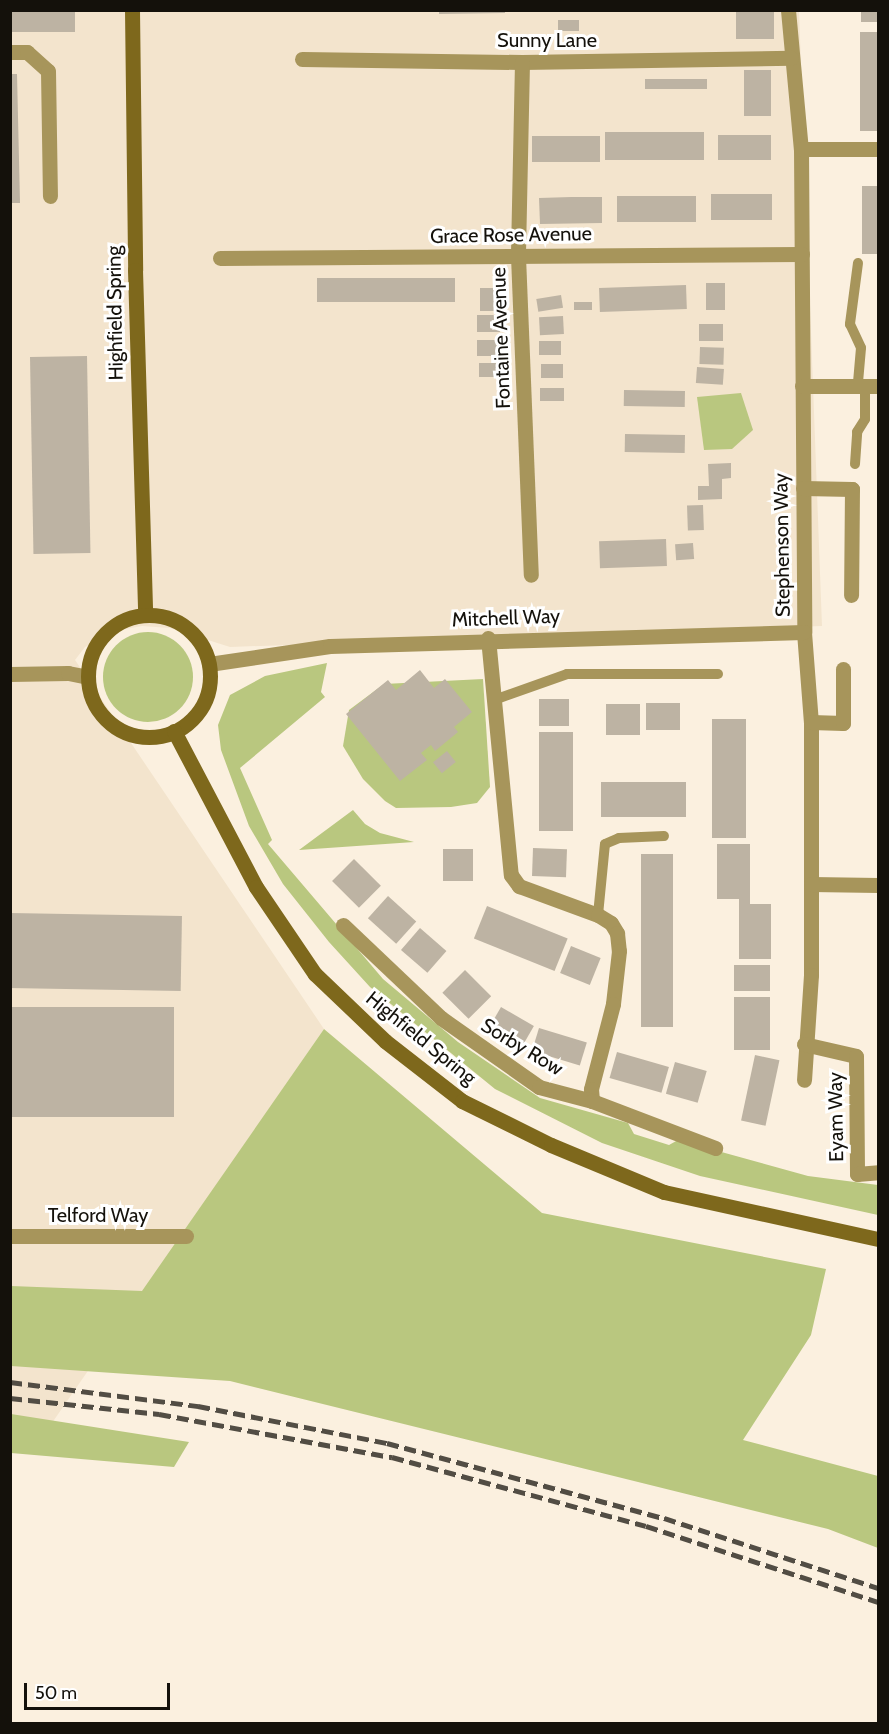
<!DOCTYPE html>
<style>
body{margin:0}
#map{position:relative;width:889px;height:1734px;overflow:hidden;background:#fbf0df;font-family:Cabin,sans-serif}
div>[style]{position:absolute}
.built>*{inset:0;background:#f3e4cd}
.green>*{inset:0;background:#b9c77f}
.round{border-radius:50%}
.building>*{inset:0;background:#bdb3a3;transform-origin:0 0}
.service>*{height:10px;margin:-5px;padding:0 5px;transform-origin:5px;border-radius:5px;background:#a7955b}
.minor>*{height:15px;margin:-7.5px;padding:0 7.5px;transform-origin:7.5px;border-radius:7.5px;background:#a7955b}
.secondary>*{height:15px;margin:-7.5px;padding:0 7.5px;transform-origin:7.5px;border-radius:7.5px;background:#7e681c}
.secondary>.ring{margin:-7.5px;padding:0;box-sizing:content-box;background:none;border:15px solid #7e681c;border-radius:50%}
.rail>*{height:4.5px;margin-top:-2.25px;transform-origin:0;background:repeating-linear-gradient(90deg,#524d44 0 12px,transparent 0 18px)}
span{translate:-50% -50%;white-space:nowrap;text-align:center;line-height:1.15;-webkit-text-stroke:6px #fff;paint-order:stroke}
.street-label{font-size:20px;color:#14110b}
.frame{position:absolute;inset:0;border:12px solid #14110b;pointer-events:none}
.scale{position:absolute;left:24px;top:1683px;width:146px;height:27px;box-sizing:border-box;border:3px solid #14110b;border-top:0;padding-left:8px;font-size:18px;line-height:21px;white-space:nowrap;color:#14110b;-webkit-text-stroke:4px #fff;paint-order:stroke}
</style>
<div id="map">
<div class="built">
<div style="clip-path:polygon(11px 11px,799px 11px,822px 626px,230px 647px,170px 628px,142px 626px,120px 630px,85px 647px,75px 660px,324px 1029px,34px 1449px,11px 1446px)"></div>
</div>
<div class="green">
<div style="clip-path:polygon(741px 393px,753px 430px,732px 449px,704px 450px,697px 397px)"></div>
<div class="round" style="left:103px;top:632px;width:90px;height:90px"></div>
<div style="clip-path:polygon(327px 663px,321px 692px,325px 697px,240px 768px,272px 840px,268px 844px,383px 979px,458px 1042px,540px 1098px,628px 1123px,634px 1134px,669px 1145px,678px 1140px,808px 1176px,878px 1185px,878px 1215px,700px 1176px,602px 1143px,495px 1089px,370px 987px,329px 942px,283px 884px,249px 826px,221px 750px,218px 725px,230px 695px,265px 676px)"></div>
<div style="clip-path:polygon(483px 679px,490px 787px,477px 803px,451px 807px,396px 808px,385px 801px,363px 779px,343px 746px,349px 710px,384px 684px)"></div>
<div style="clip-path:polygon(353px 810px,365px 824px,380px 833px,414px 842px,299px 850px)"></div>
<div style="clip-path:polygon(324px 1029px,542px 1213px,826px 1269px,811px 1335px,743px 1440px,878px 1476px,878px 1548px,828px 1529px,230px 1381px,11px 1366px,11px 1286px,142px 1291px)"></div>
<div style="clip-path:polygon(11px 1414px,189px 1442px,174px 1467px,11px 1453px)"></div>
</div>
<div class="building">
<div style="left:10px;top:10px;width:65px;height:22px"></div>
<div style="clip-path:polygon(439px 10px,505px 10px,505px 13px,439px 14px)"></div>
<div style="left:736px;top:10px;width:38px;height:29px"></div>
<div style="left:861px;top:10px;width:17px;height:12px"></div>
<div style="left:558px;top:20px;width:21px;height:11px"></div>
<div style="left:860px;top:32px;width:18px;height:99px"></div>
<div style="left:744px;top:70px;width:27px;height:46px"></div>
<div style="clip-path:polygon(10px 74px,17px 74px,20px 203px,10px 203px)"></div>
<div style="left:645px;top:79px;width:62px;height:10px"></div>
<div style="left:704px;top:132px;width:28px;height:99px;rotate:90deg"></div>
<div style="left:771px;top:135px;width:25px;height:53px;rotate:90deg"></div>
<div style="left:532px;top:136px;width:68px;height:26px"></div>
<div style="left:862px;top:186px;width:16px;height:68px"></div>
<div style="left:772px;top:194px;width:26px;height:61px;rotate:90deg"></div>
<div style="left:617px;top:196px;width:79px;height:26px"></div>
<div style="clip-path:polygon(571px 197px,602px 197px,602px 223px,540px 224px,539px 198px)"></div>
<div style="left:317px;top:278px;width:138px;height:24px"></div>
<div style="left:706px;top:283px;width:19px;height:27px"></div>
<div style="left:686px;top:285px;width:24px;height:87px;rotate:88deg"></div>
<div style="left:480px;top:288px;width:20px;height:23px"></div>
<div style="left:561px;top:295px;width:13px;height:25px;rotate:81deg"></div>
<div style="left:592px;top:302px;width:8px;height:18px;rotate:90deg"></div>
<div style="left:477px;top:315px;width:23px;height:17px"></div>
<div style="left:563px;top:316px;width:18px;height:24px;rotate:87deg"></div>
<div style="left:699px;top:324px;width:24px;height:17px"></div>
<div style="left:477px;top:340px;width:24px;height:16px"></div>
<div style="left:561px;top:341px;width:14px;height:22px;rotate:90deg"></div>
<div style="left:700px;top:347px;width:24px;height:17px;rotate:2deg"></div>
<div style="left:87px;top:356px;width:197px;height:57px;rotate:89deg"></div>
<div style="left:479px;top:363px;width:20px;height:14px"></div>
<div style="left:563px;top:364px;width:14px;height:22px;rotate:90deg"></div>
<div style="left:697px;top:367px;width:27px;height:16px;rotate:4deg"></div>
<div style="left:540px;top:388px;width:24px;height:13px"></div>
<div style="left:624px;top:390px;width:61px;height:16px;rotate:1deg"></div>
<div style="left:625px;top:434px;width:60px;height:18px;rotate:1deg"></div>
<div style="clip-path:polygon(731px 463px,731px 478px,722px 479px,722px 499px,698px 500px,698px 486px,709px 486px,708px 464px)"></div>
<div style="left:703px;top:505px;width:25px;height:16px;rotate:88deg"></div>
<div style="left:666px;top:539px;width:27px;height:67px;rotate:88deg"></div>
<div style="left:693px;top:543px;width:16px;height:18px;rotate:86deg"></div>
<div style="clip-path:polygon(420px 670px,434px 688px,445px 679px,472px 712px,454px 727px,458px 732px,435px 751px,431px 745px,421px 753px,427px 760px,400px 781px,346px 714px,388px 680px,396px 690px)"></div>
<div style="left:539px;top:699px;width:30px;height:27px"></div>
<div style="left:680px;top:703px;width:27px;height:34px;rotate:90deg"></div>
<div style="left:606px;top:704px;width:34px;height:31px"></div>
<div style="left:712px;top:719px;width:34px;height:119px"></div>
<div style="left:539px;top:732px;width:34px;height:99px"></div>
<div style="left:447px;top:751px;width:14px;height:18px;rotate:51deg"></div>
<div style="left:601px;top:782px;width:85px;height:35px"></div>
<div style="clip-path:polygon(717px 844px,750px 844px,750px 904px,771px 904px,771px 959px,739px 959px,739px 899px,717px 899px)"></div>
<div style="left:533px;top:848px;width:34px;height:28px;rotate:2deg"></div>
<div style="left:443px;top:849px;width:30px;height:32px"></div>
<div style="left:641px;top:854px;width:32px;height:173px"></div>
<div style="left:354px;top:859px;width:38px;height:31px;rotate:45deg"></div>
<div style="left:388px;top:896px;width:38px;height:30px;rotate:42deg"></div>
<div style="left:487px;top:906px;width:87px;height:35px;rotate:22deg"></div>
<div style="left:10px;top:913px;width:172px;height:75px;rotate:1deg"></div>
<div style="left:420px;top:928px;width:35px;height:29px;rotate:41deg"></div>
<div style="left:571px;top:946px;width:32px;height:29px;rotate:22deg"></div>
<div style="left:734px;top:965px;width:36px;height:26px"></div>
<div style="left:465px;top:970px;width:37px;height:32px;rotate:45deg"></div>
<div style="left:734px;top:997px;width:36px;height:53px"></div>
<div style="left:10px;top:1007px;width:164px;height:110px"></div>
<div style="left:501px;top:1007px;width:38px;height:30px;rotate:30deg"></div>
<div style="left:539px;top:1028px;width:50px;height:24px;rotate:17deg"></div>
<div style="left:617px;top:1052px;width:54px;height:27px;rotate:16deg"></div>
<div style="left:755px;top:1055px;width:25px;height:67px;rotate:12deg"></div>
<div style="left:675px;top:1062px;width:33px;height:33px;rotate:16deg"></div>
</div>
<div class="service">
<div style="left:858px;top:263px;width:62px;rotate:97.5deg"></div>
<div style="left:850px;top:324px;width:26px;rotate:65deg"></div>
<div style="left:861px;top:348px;width:38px;rotate:95deg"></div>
<div style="left:855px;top:464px;width:32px;rotate:-86deg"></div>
<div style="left:857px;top:432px;width:15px;rotate:-58deg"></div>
<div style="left:865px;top:419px;width:33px;rotate:-90deg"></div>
<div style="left:494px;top:700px;width:77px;rotate:-19.6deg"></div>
<div style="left:567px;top:674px;width:151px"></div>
<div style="left:598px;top:915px;width:71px;rotate:-84.4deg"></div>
<div style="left:605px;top:844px;width:15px;rotate:-23deg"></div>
<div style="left:619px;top:838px;width:45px;rotate:-2.5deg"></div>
</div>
<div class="minor">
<div style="left:788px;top:10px;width:140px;rotate:84.7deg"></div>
<div style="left:801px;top:149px;width:483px;rotate:89.6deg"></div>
<div style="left:804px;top:632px;width:90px;rotate:85.6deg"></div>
<div style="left:811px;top:722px;width:253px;rotate:90deg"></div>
<div style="left:811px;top:975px;width:105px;rotate:93.8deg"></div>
<div style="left:10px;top:52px;width:17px"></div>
<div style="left:27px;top:52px;width:28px;rotate:42deg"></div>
<div style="left:48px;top:71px;width:125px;rotate:89.1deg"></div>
<div style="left:302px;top:59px;width:220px;rotate:0.8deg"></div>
<div style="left:522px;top:62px;width:269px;rotate:-0.9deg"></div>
<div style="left:522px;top:62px;width:194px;rotate:91.2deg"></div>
<div style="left:518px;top:256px;width:319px;rotate:87.7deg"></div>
<div style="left:801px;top:149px;width:77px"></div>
<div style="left:220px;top:258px;width:582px;rotate:-0.39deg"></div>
<div style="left:802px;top:386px;width:76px"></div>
<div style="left:803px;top:488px;width:49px;rotate:1.2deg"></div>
<div style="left:852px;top:489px;width:106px;rotate:90.5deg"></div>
<div style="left:488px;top:638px;width:238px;rotate:84.5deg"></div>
<div style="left:511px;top:875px;width:14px;rotate:54deg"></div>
<div style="left:519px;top:886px;width:84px;rotate:20.2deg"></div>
<div style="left:598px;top:915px;width:15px;rotate:32deg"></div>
<div style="left:611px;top:923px;width:12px;rotate:59deg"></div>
<div style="left:617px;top:933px;width:18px;rotate:84deg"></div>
<div style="left:619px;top:951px;width:53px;rotate:96.5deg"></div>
<div style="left:613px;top:1004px;width:88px;rotate:104.5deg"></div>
<div style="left:591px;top:1089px;width:12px;rotate:85deg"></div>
<div style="left:209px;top:664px;width:122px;rotate:-8.5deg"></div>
<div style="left:330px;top:646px;width:474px;rotate:-1.7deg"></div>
<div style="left:10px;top:674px;width:58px;rotate:-1deg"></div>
<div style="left:68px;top:673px;width:20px;rotate:11deg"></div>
<div style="left:811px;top:722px;width:32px;rotate:2deg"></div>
<div style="left:843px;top:723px;width:54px;rotate:-90deg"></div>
<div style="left:811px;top:884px;width:67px;rotate:0.9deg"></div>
<div style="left:343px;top:925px;width:135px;rotate:43.5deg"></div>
<div style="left:441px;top:1018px;width:120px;rotate:35.1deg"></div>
<div style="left:539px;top:1087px;width:55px;rotate:14.8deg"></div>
<div style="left:592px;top:1101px;width:132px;rotate:20.9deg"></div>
<div style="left:804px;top:1044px;width:53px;rotate:13deg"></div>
<div style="left:856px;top:1056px;width:118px;rotate:89.5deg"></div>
<div style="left:857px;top:1174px;width:21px;rotate:-5deg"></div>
<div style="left:10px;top:1236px;width:176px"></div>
</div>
<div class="secondary">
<div style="left:132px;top:10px;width:260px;rotate:89.3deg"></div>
<div style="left:135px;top:270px;width:345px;rotate:88.3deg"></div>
<div class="ring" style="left:88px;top:615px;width:107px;height:107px"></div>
<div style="left:174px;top:731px;width:176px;rotate:62.3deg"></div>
<div style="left:256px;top:887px;width:105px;rotate:55.9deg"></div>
<div style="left:315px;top:974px;width:97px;rotate:43.7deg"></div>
<div style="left:385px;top:1041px;width:98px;rotate:37.9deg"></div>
<div style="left:462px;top:1101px;width:99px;rotate:26.3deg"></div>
<div style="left:551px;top:1145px;width:122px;rotate:22.6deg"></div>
<div style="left:664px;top:1192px;width:219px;rotate:12.4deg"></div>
</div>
<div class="rail">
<div style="left:10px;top:1382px;width:190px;rotate:7.3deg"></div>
<div style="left:198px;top:1406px;width:193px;rotate:11.1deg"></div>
<div style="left:387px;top:1443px;width:287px;rotate:15.2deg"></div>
<div style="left:664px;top:1518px;width:225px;rotate:18.1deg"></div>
<div style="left:10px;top:1398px;width:150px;rotate:6.1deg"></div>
<div style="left:159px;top:1414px;width:237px;rotate:10.5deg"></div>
<div style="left:392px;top:1457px;width:263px;rotate:15.2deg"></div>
<div style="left:646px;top:1526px;width:244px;rotate:18.1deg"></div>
</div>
<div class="street-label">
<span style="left:547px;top:40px">Sunny Lane</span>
<span style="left:511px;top:235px;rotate:-1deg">Grace Rose Avenue</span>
<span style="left:115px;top:313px;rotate:-91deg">Highfield Spring</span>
<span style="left:501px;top:338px;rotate:-92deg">Fontaine Avenue</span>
<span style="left:782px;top:545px;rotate:-91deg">Stephenson Way</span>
<span style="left:506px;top:618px;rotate:-2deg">Mitchell Way</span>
<span style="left:421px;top:1038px;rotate:39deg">Highfield Spring</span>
<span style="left:522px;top:1047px;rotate:31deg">Sorby Row</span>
<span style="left:836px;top:1117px;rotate:-91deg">Eyam Way</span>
<span style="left:98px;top:1215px">Telford Way</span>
</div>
<div class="frame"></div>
<div class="scale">50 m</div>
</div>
